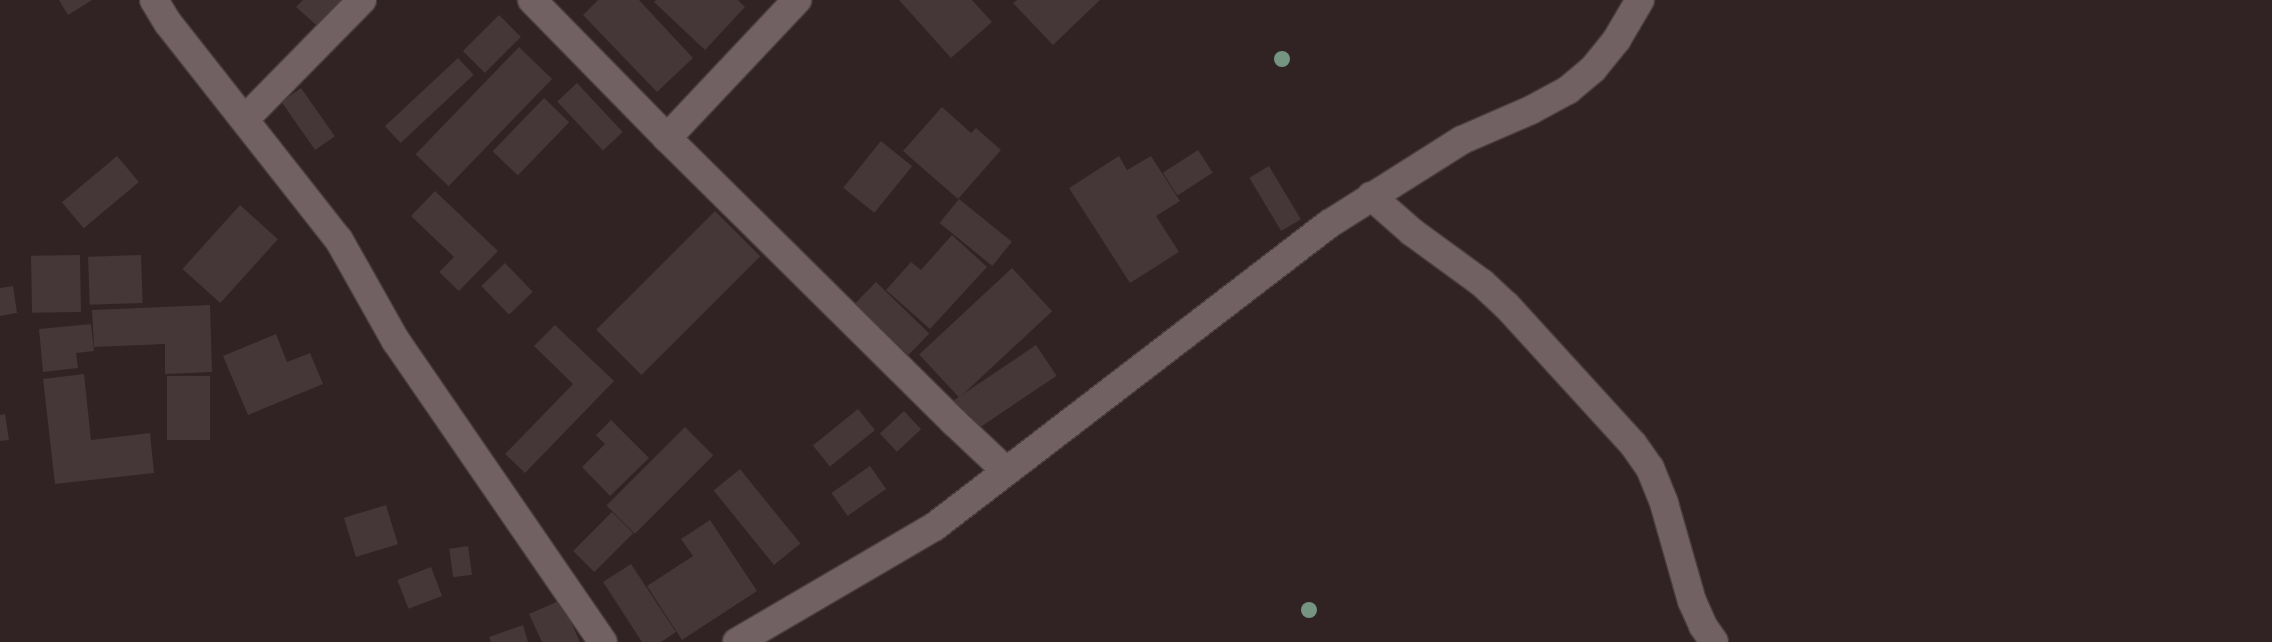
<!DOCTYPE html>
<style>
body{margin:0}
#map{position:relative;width:2272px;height:642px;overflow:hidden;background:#312223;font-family:Cabin,sans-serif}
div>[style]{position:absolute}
.building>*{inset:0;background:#453637;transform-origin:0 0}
.roads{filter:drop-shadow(1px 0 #4a3e3f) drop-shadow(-1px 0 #4a3e3f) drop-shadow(0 1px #4a3e3f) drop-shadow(0 -1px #4a3e3f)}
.minor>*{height:28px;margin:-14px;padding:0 14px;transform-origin:14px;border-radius:14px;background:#726162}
.trees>*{width:16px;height:16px;margin:-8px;border-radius:50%;background:#759582}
span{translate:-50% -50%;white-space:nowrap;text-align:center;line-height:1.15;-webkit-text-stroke:5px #27191a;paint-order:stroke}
</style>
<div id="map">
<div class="building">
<div style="clip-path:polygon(59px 0,92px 0,68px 15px)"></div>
<div style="clip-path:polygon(303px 0,354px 0,324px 32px,296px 7px)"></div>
<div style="clip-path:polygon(598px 0,639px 0,693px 58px,657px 92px,583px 15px)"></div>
<div style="clip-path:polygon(656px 0,738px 0,745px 7px,705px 50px,654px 2px)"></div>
<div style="clip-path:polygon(899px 0,972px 0,992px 22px,951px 58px)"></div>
<div style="clip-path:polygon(1017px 0,1100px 0,1053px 45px,1013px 3px)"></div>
<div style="left:499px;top:15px;width:31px;height:51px;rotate:45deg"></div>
<div style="left:519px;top:47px;width:46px;height:149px;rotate:44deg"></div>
<div style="left:458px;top:58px;width:23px;height:100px;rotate:47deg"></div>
<div style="left:577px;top:83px;width:67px;height:27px;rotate:47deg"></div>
<div style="left:301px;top:88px;width:59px;height:24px;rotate:55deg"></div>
<div style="left:544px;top:98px;width:35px;height:74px;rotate:44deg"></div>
<div style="clip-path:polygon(942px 107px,971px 133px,976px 128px,1001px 150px,958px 199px,903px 151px)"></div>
<div style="left:881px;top:141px;width:40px;height:60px;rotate:39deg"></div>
<div style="left:1198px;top:150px;width:27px;height:42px;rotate:57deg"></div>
<div style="left:117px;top:156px;width:34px;height:72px;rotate:50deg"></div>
<div style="clip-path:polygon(1119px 156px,1127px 170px,1151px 156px,1180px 201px,1156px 216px,1179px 252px,1130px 283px,1069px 188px)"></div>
<div style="left:1269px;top:166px;width:62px;height:23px;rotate:59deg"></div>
<div style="clip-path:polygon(435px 191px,498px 251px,459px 291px,439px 272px,454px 257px,411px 216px)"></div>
<div style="left:959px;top:199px;width:68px;height:31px;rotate:39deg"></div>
<div style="left:240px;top:205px;width:51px;height:86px;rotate:42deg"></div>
<div style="left:715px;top:211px;width:64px;height:168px;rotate:45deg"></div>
<div style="clip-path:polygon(952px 235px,987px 267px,930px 329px,886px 290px,911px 262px,921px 270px)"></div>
<div style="left:80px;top:255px;width:57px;height:49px;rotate:89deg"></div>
<div style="left:141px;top:255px;width:48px;height:53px;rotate:88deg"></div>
<div style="left:505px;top:263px;width:40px;height:33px;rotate:46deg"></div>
<div style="left:1012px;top:268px;width:59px;height:127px;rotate:47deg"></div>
<div style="left:876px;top:282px;width:74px;height:30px;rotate:44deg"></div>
<div style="clip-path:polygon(13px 286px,17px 313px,0 316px,0 288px)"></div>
<div style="clip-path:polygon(210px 305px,212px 372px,165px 374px,165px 344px,94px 347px,92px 310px)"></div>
<div style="clip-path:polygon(91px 324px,94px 351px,76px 353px,78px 368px,43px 372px,39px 329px)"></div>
<div style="clip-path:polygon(555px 325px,614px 381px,525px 473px,505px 454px,573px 384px,534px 346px)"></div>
<div style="clip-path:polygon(276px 334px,287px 362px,310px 353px,323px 384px,248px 415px,223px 356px)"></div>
<div style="left:1036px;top:345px;width:37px;height:99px;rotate:56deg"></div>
<div style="clip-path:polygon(84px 374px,91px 440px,150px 433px,154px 473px,55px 484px,43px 379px)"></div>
<div style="left:167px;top:376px;width:43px;height:64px"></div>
<div style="left:858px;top:409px;width:27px;height:58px;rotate:51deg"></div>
<div style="left:904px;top:411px;width:25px;height:33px;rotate:47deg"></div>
<div style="clip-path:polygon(5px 414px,9px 440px,0 441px,0 415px)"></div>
<div style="clip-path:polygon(611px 420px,649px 458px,610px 496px,582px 467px,605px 444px,596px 435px)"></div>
<div style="left:685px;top:427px;width:40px;height:111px;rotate:45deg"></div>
<div style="left:870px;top:466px;width:28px;height:47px;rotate:55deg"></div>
<div style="left:740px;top:469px;width:96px;height:34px;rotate:51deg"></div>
<div style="left:386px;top:505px;width:41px;height:44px;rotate:73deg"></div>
<div style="left:612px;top:512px;width:30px;height:55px;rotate:45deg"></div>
<div style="clip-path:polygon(710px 520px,757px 591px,682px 640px,647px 586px,693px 556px,681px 539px)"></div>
<div style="left:468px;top:546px;width:29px;height:19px;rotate:82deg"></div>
<div style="clip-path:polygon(631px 564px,676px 632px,661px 642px,642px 642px,603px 582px)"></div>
<div style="left:431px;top:567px;width:31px;height:36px;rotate:69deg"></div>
<div style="clip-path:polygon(561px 600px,580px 642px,542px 642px,529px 614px)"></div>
<div style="clip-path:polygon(523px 625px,528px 642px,491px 642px,489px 637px)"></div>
</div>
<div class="roads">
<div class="minor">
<div style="left:154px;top:0;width:27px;rotate:59deg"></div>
<div style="left:168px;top:23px;width:276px;rotate:51.8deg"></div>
<div style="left:339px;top:240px;width:116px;rotate:60.6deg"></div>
<div style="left:396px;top:341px;width:365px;rotate:55.5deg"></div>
<div style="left:532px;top:0;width:193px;rotate:45.6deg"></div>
<div style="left:667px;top:138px;width:404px;rotate:44.7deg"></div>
<div style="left:954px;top:422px;width:71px;rotate:43.3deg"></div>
<div style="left:245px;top:119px;width:167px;rotate:-45.5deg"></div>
<div style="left:667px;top:138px;width:190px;rotate:-46.7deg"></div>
<div style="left:1371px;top:196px;width:55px;rotate:41.3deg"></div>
<div style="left:1412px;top:232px;width:87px;rotate:36.1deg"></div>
<div style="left:1482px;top:283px;width:33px;rotate:43deg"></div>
<div style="left:1506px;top:305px;width:188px;rotate:47.6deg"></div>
<div style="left:1633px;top:444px;width:29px;rotate:55deg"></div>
<div style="left:1650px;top:468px;width:38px;rotate:68deg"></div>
<div style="left:1664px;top:503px;width:102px;rotate:74.1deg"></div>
<div style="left:1692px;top:601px;width:27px;rotate:66deg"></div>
<div style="left:1703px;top:626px;width:19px;rotate:55deg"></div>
<div style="left:737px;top:642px;width:228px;rotate:-30.3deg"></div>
<div style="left:934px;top:527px;width:498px;rotate:-37.5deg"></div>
<div style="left:1329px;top:224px;width:157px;rotate:-32.3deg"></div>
<div style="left:1462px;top:140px;width:75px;rotate:-23.5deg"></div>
<div style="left:1531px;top:110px;width:42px;rotate:-28.4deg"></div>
<div style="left:1568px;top:90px;width:33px;rotate:-40deg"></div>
<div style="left:1593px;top:69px;width:38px;rotate:-51deg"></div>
<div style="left:1617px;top:39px;width:45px;rotate:-59.5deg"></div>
</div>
</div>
<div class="trees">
<div style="left:1282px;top:59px"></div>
<div style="left:1309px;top:610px"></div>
</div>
</div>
